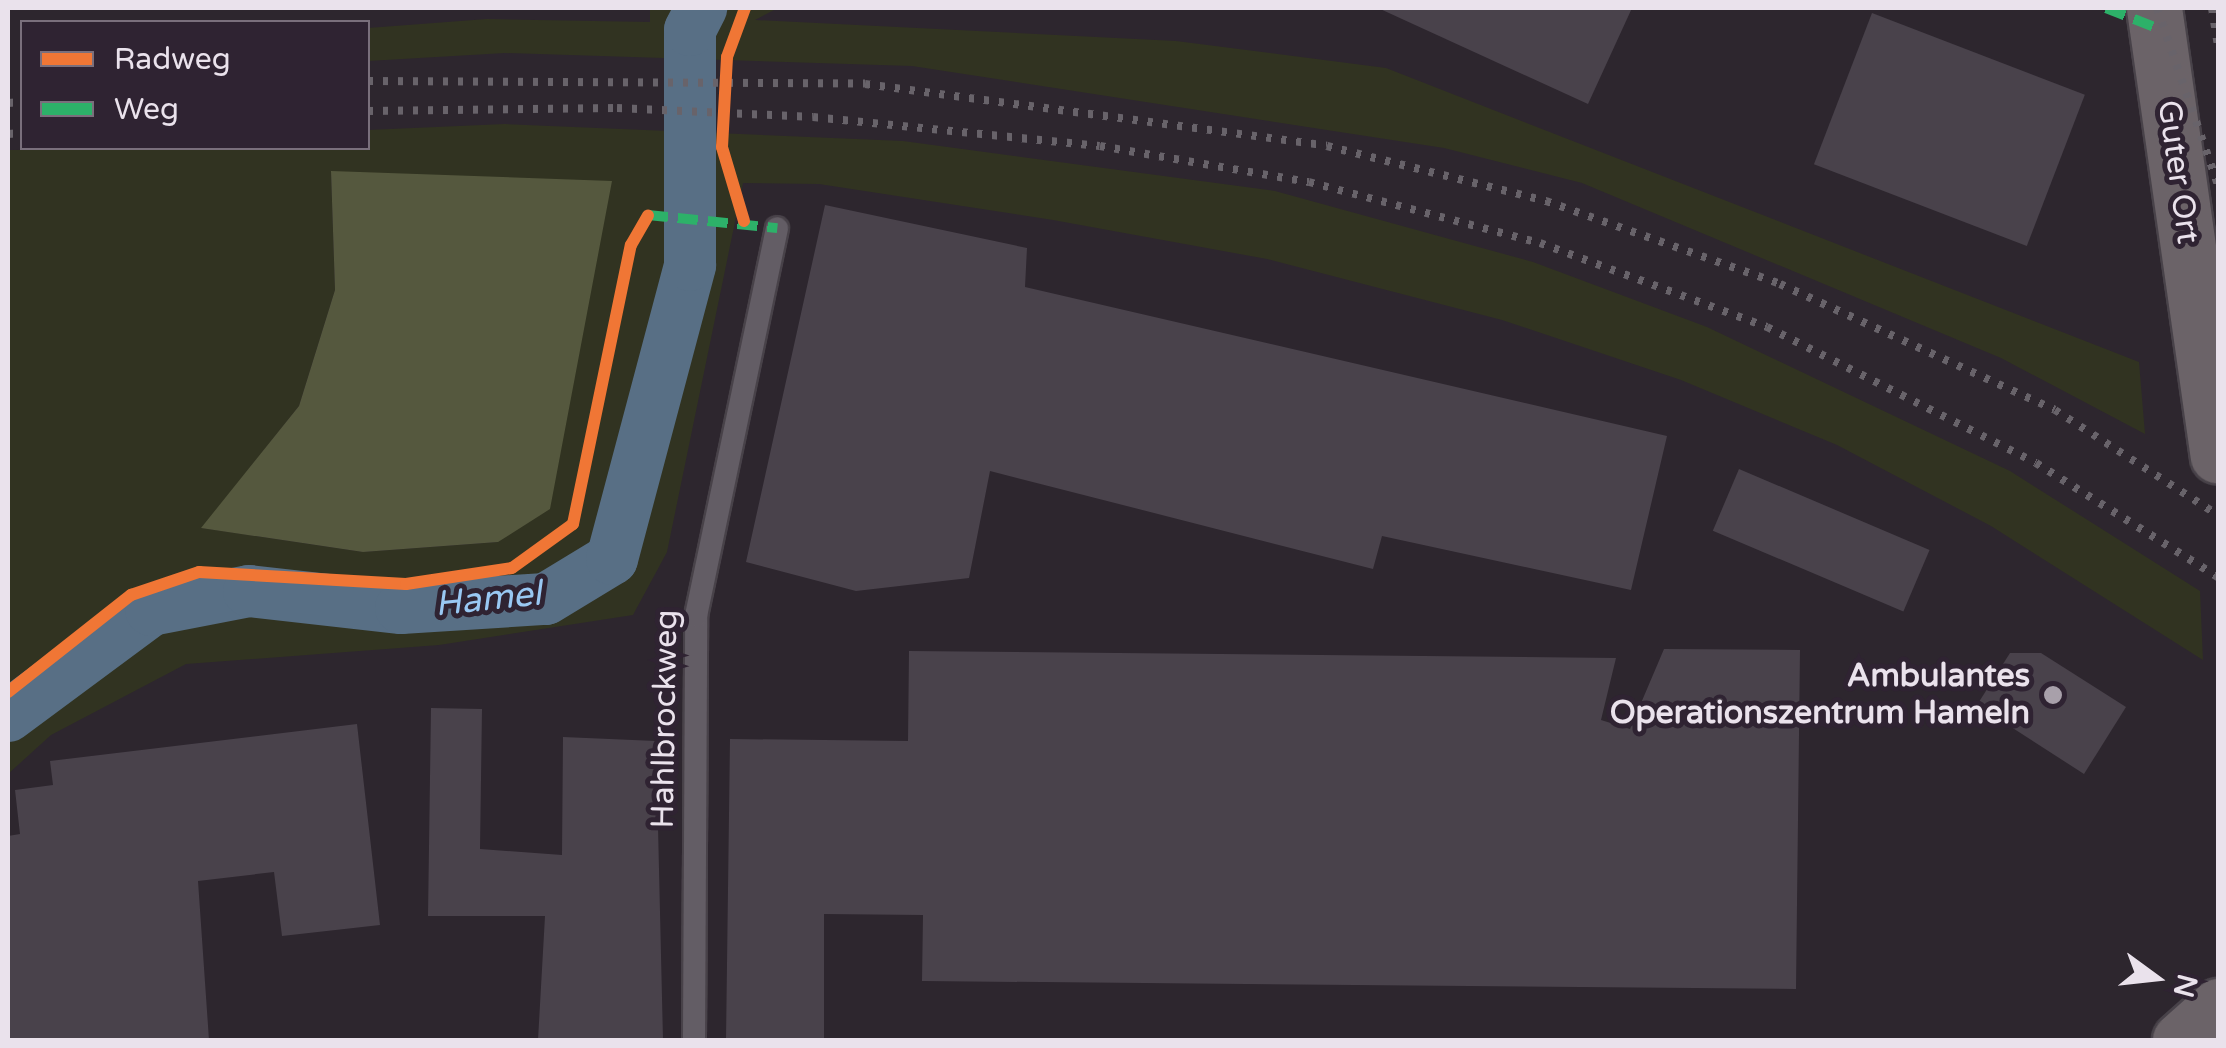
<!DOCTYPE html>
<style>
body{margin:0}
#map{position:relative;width:2226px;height:1048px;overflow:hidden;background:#2d262e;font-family:"Varela Round",sans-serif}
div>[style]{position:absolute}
.green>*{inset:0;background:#313321}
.forest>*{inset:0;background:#55583e}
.canal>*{height:52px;margin:-26px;padding:0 26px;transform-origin:26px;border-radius:26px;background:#586f85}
.building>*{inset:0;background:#49424b;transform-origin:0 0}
.roads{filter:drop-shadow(2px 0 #484249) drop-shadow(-2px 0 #484249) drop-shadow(0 2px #484249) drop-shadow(0 -2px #484249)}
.lane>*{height:22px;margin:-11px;padding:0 11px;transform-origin:11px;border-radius:11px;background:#635d65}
.secondary>*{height:55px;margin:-27.5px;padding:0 27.5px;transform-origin:27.5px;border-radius:27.5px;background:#6b6368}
.rail>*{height:8px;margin-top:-4px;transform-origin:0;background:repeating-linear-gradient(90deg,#68636a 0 5px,transparent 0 15px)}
.quiet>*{height:10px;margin-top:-5px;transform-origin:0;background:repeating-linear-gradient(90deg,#2db169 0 20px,transparent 0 30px)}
.cycleway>*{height:12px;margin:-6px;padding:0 6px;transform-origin:6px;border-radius:6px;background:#f07635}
.dots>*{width:28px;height:28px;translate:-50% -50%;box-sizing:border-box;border:5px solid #2f2332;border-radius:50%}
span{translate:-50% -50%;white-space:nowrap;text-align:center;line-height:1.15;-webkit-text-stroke:10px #2f2332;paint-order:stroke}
.street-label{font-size:32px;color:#eae2ec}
.poi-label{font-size:32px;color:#eae2ec;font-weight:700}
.right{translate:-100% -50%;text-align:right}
.water-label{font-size:35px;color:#99c8f3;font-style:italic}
.frame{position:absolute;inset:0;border:10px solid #eae2ec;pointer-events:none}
.legend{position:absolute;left:20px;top:20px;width:350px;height:130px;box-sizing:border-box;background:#2f2332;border:2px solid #7a6f7c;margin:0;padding:12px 18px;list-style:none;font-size:30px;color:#eae2ec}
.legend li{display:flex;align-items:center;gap:20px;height:50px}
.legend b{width:50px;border:2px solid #7a6f7c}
.north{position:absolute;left:2106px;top:928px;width:100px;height:100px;-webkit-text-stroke:8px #2f2332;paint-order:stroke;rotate:105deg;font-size:28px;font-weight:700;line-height:40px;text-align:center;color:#eae2ec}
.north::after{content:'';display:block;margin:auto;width:35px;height:45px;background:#eae2ec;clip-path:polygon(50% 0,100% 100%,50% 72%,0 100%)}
</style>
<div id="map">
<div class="green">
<div style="clip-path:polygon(650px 8px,778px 8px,755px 20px,1176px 41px,1386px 68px,2139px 362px,2145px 434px,2001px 358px,1582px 183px,1444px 148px,912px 66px,505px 53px,368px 61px,368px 28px,487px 19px,650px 22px)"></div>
<div style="clip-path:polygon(evenodd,505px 124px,903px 141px,1275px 191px,1533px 262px,1707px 327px,2010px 471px,2200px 591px,2203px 660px,1991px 526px,1837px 445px,1681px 380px,1502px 320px,1267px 259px,1053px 220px,819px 184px,743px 183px,667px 552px,633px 615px,439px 645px,186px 664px,51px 735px,8px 774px,8px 150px,368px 148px,368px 130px,505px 124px,331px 172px,498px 542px,363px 552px,202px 528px,299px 406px,335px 290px,331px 172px)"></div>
</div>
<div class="forest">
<div style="clip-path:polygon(331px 171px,612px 181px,550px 509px,498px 542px,363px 552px,201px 528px,299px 406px,335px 290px)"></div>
</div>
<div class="canal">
<div style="left:8px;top:716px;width:178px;rotate:-36.5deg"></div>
<div style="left:151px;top:610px;width:100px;rotate:-11deg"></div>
<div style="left:249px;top:591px;width:153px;rotate:6.4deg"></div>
<div style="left:401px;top:608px;width:145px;rotate:-3.6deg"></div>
<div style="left:546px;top:599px;width:77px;rotate:-31.2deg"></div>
<div style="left:612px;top:559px;width:304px;rotate:-75.1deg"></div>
<div style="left:690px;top:265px;width:235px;rotate:-90deg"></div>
<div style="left:690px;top:30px;width:25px;rotate:-63deg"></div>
</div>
<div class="building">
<div style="clip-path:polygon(1378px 8px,1632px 8px,1588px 104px)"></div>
<div style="left:1872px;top:13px;width:228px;height:162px;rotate:21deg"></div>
<div style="clip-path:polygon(825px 205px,1027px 248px,1025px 287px,1667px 436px,1631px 590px,1382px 536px,1373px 569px,990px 471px,969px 578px,856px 591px,746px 562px)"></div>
<div style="left:1739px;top:469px;width:207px;height:67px;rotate:23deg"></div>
<div style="clip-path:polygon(1664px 649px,1800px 650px,1796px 989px,922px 981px,923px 915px,824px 914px,824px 1040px,726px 1040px,730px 739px,908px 741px,909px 651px,1616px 658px,1601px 720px,1630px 729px)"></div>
<div style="clip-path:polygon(2010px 653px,2041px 653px,2126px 707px,2084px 774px,1977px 705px)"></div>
<div style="clip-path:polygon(431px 708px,482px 709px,480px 849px,562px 855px,563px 737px,656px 741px,663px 1040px,538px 1040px,545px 916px,428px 916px)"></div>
<div style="clip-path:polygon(357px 724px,380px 925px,282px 936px,274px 872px,198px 881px,209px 1040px,8px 1040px,8px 836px,20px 834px,15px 790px,53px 785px,50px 761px)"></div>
</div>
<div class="roads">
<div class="lane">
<div style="left:694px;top:1040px;width:424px;rotate:-89.7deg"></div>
<div style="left:696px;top:616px;width:396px;rotate:-78.2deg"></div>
</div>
<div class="secondary">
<div style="left:2154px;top:8px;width:452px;rotate:81.9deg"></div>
<div style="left:2180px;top:1040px;width:51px;rotate:-41.8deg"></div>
</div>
</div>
<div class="rail">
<div style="left:2157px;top:8px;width:187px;rotate:71deg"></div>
<div style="left:2212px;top:8px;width:37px;rotate:81deg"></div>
<div style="left:368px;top:81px;width:497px;rotate:0.3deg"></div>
<div style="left:865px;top:84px;width:466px;rotate:7.6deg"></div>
<div style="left:1327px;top:146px;width:226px;rotate:14.1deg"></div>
<div style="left:1546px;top:201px;width:248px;rotate:19.5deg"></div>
<div style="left:1780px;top:284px;width:302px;rotate:24.6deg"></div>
<div style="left:2055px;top:410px;width:194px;rotate:32.8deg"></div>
<div style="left:8px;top:103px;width:14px;rotate:-4deg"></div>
<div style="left:368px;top:111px;width:249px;rotate:-0.7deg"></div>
<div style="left:617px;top:108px;width:196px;rotate:2.6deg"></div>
<div style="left:813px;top:117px;width:288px;rotate:5.8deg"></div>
<div style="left:1100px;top:146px;width:212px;rotate:9.8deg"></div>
<div style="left:1309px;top:182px;width:239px;rotate:14.8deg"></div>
<div style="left:1540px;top:243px;width:242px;rotate:20.3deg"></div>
<div style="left:1767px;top:327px;width:301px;rotate:26.8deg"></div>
<div style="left:2036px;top:463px;width:215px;rotate:32.1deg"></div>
<div style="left:8px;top:134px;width:14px;rotate:-4deg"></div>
</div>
<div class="quiet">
<div style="left:2106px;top:8px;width:55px;rotate:21.4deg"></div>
<div style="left:644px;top:222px;width:8px;rotate:-60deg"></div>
<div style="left:648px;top:215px;width:130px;rotate:5.8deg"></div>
</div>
<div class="cycleway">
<div style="left:744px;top:221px;width:77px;rotate:-106.6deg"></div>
<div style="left:722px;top:147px;width:90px;rotate:-86.8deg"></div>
<div style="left:727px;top:57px;width:52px;rotate:-69.8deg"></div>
<div style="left:8px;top:692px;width:157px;rotate:-38.3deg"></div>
<div style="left:131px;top:595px;width:72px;rotate:-18.7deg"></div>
<div style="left:199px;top:572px;width:207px;rotate:3.3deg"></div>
<div style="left:406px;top:584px;width:107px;rotate:-8.6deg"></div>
<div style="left:512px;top:568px;width:75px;rotate:-35.8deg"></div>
<div style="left:573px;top:524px;width:285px;rotate:-78.3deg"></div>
<div style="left:631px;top:245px;width:34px;rotate:-60deg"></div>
</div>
<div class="dots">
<div style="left:2053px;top:695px;background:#a8a0aa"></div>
</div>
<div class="street-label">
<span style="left:2178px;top:172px;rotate:82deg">Guter Ort</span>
<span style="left:665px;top:719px;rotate:-89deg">Hahlbrockweg</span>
</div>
<div class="poi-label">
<span class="right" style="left:2030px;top:695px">Ambulantes<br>Operationszentrum Hameln</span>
</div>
<div class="water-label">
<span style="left:488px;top:599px;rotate:-6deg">Hamel</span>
</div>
<div class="frame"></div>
<ul class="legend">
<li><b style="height:12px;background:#f07635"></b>Radweg</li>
<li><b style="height:12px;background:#2db169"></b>Weg</li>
</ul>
<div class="north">N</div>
</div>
